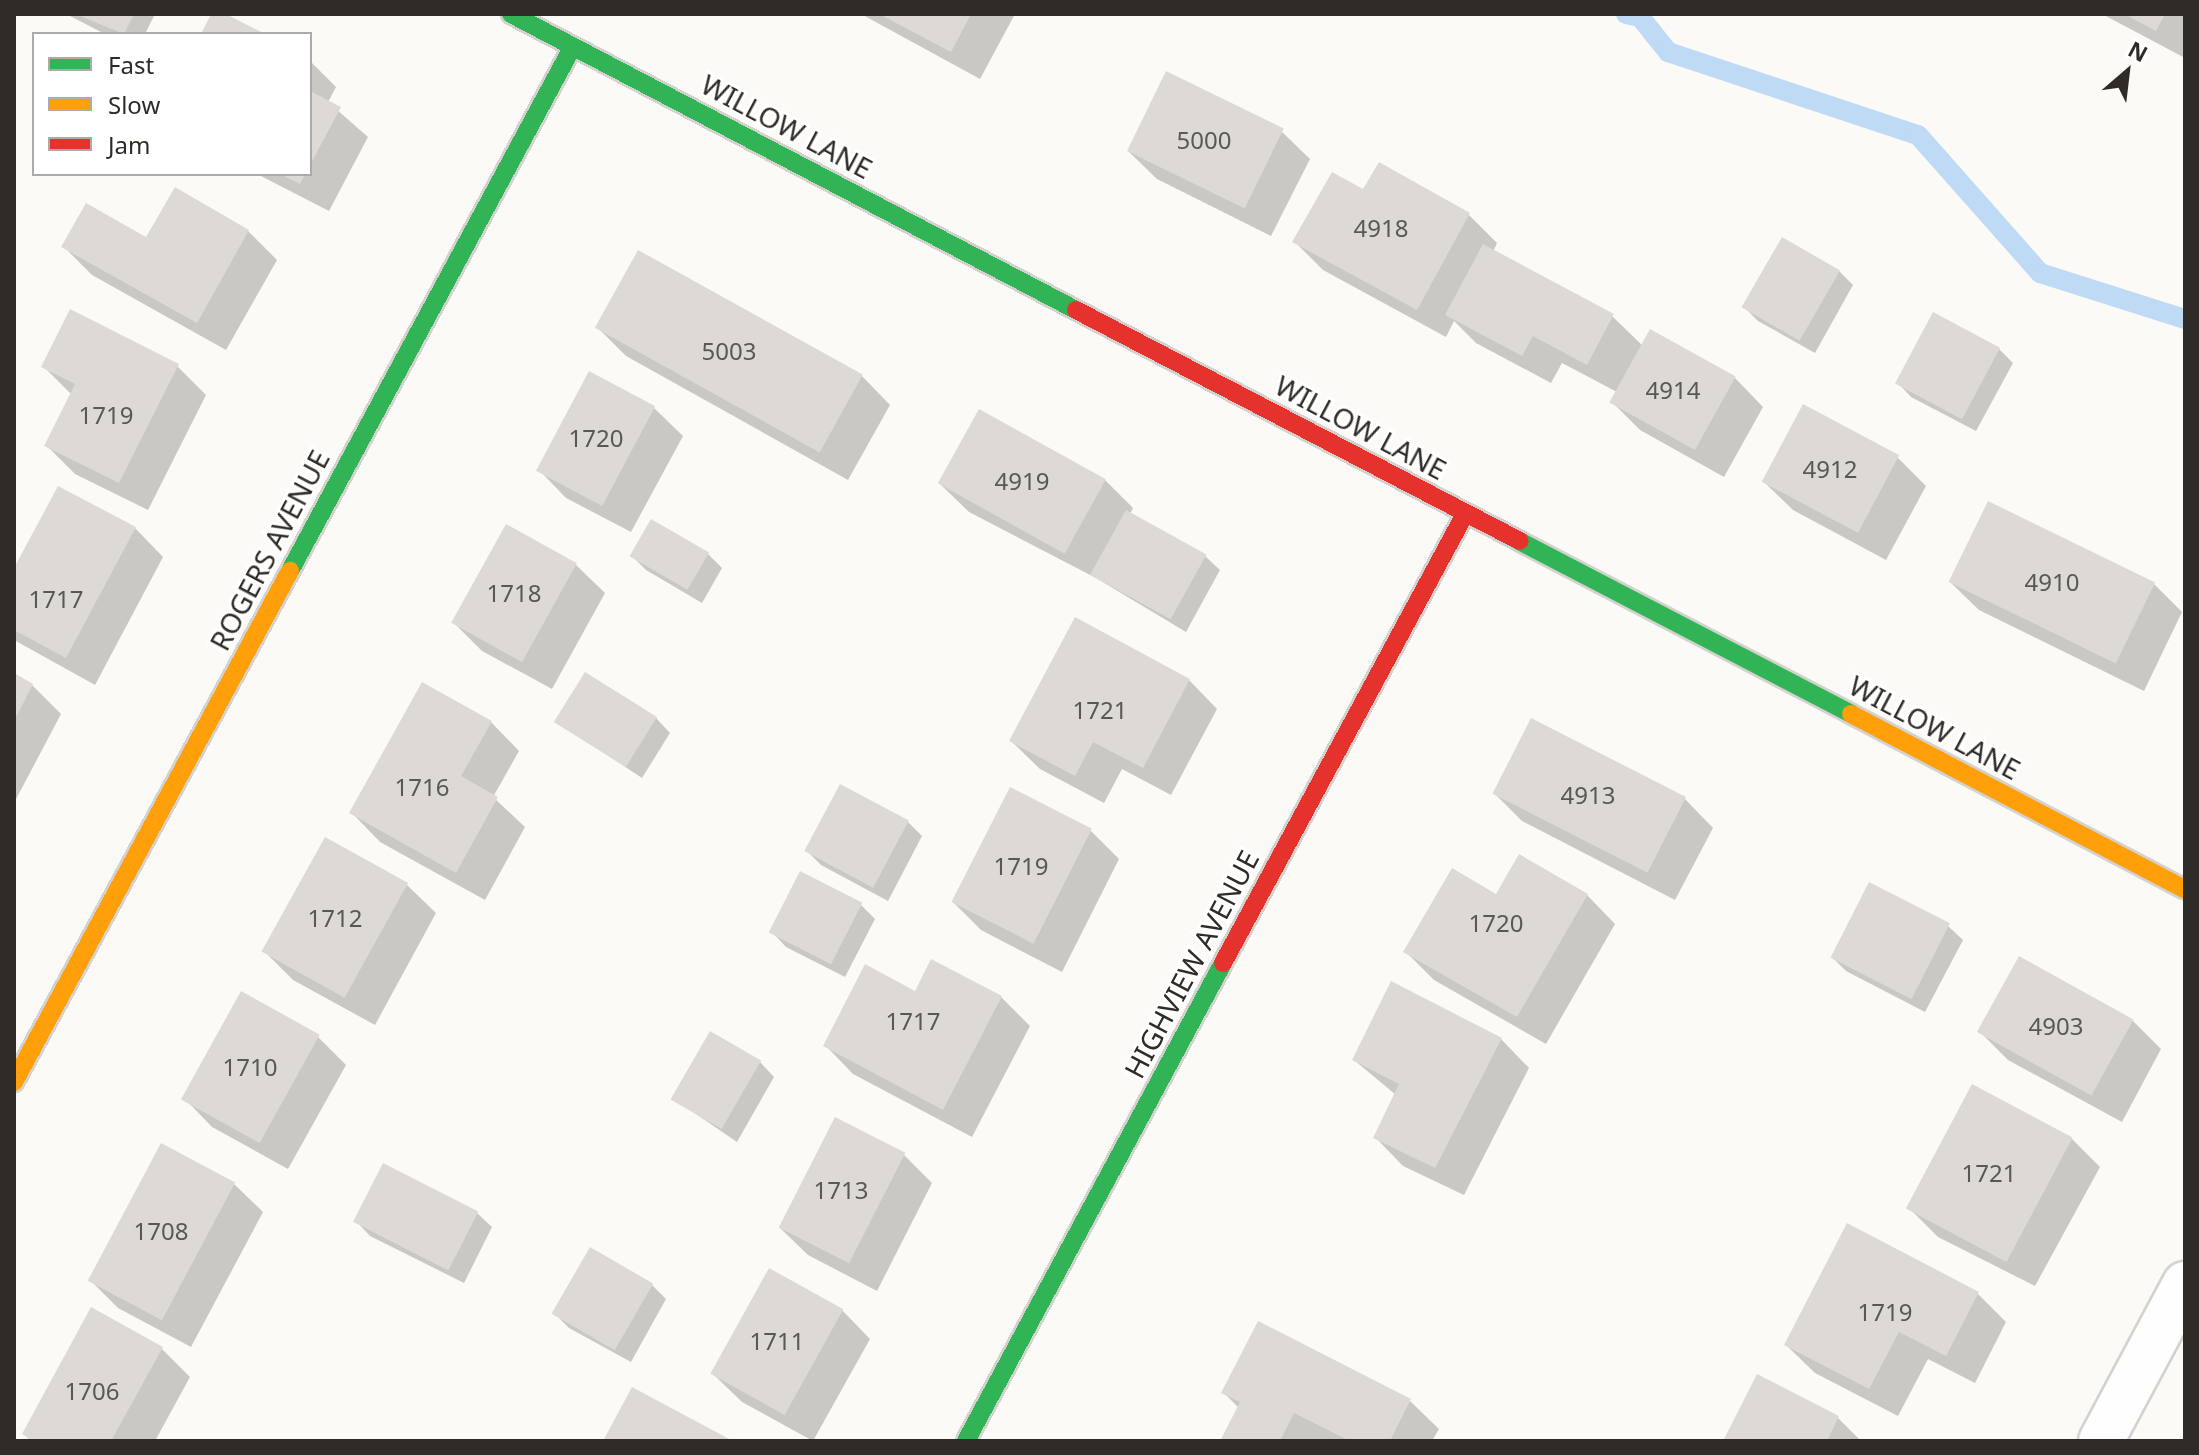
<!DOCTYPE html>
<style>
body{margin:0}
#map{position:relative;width:2199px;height:1455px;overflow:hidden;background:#fcfaf7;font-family:"Noto Sans",sans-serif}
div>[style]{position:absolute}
.shadow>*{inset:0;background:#0003}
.stream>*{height:20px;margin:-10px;padding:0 10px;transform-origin:10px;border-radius:10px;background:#bedaf4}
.building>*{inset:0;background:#dddad6;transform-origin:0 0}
.roads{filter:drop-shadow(2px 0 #d4d2ce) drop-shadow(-2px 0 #d4d2ce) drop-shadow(0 2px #d4d2ce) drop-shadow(0 -2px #d4d2ce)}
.street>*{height:44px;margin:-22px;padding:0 22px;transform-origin:22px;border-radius:22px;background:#fffefe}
.fast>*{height:18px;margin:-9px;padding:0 9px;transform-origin:9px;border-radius:9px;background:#30b455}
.slow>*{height:18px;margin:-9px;padding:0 9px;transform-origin:9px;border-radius:9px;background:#ff9f0a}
.jam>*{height:18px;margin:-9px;padding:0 9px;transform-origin:9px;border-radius:9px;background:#e5322d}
span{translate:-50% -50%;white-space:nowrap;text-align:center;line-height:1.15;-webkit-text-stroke:6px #fff;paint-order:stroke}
.number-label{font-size:24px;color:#5a5853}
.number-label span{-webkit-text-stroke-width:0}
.street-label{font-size:28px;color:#2f2c27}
.frame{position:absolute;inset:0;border:16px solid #2f2c27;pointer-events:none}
.legend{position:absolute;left:32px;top:32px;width:280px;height:144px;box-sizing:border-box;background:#fff;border:2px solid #acaba9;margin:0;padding:10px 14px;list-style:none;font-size:24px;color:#2f2c27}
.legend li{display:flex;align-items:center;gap:16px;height:40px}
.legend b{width:40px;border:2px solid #acaba9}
.north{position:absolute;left:2087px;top:32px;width:80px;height:80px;-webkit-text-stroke:6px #fff;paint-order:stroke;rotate:28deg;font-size:22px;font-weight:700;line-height:32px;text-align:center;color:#2f2c27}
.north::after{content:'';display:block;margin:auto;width:28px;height:36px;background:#2f2c27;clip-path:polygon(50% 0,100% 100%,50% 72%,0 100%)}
</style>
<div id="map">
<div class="shadow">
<div style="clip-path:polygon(66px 14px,155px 14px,145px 34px,105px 34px)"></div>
<div style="clip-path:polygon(861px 14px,1015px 14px,980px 79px)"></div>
<div style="clip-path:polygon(2102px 14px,2185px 14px,2185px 58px)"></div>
<div style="clip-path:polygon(310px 61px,336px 87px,328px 102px,368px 137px,329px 211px,257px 174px,310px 174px)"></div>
<div style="clip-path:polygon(1281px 131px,1310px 159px,1271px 236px,1157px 179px,1128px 151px)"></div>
<div style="clip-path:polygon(1379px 165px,1469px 215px,1497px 243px,1493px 252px,1612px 316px,1643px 346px,1735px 378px,1763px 407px,1724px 477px,1640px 430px,1612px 402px,1617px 392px,1562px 363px,1551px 383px,1476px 343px,1454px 321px,1446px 337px,1323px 270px,1295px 242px,1364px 192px)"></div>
<div style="clip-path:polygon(248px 231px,277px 260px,226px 350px,92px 275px,64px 247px)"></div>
<div style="clip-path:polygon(1839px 271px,1853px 285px,1815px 353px,1758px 321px,1744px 307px)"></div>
<div style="clip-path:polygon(597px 327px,862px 376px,890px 405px,848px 480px,626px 356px)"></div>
<div style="clip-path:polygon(1999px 349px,2013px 363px,1976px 431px,1911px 397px,1897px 382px)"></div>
<div style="clip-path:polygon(177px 366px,206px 395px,148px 510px,75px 474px,46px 445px,72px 395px,44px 367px)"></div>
<div style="clip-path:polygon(590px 374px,654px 408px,683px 436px,631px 532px,566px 498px,538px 469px)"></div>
<div style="clip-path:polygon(979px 412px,1105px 480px,1133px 508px,1130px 514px,1205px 556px,1220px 570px,1186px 632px,1096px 578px,969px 512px,940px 484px)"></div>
<div style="clip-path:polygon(1898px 458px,1926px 486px,1886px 560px,1793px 510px,1764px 482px)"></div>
<div style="clip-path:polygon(652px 522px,708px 554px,722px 568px,702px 603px,646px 570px,632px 556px)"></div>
<div style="clip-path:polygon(507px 526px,576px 565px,605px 593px,552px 689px,482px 651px,454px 623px)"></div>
<div style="clip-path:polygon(135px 528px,163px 557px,95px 685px,14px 640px,14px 573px)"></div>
<div style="clip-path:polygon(1950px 582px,2154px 584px,2182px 612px,2144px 691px,1979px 610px)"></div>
<div style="clip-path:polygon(14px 676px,32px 685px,61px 714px,14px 803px)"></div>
<div style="clip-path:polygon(1189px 680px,1217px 709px,1171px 795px,1122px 769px,1104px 803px,1040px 769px,1011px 741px)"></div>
<div style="clip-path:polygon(656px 718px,670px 733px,642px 778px,556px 721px)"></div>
<div style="clip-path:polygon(491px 722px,519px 751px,493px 797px,525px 827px,485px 900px,380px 842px,352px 813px)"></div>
<div style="clip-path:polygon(1494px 793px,1685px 799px,1713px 828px,1675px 900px,1522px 821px)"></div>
<div style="clip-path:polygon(908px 822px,922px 836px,888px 901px,821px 865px,807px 851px)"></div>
<div style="clip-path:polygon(1091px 831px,1119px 859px,1062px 972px,981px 930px,953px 902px)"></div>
<div style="clip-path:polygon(407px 885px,436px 913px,375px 1025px,293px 980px,265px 952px)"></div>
<div style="clip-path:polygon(1587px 895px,1615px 924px,1546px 1044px,1434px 980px,1406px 952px,1497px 896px)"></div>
<div style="clip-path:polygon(861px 905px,875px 919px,845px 977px,786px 947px,772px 932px)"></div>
<div style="clip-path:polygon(1948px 926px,1963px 940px,1925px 1012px,1846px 971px,1832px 957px)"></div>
<div style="clip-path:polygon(931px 961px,1001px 997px,1030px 1026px,972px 1137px,853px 1074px,825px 1045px,915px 993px)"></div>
<div style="clip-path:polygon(2133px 1021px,2161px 1049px,2122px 1122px,2008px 1060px,1980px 1032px)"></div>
<div style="clip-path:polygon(318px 1037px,346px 1065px,288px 1169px,212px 1127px,184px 1098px)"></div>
<div style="clip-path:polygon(1501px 1039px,1529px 1068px,1464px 1195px,1403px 1166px,1375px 1137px,1396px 1095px,1354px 1060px)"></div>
<div style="clip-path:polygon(760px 1062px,774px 1077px,737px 1142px,674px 1099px)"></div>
<div style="clip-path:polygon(2071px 1138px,2100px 1167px,2035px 1286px,1938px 1237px,1910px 1209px)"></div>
<div style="clip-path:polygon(161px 1145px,234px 1184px,263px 1212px,191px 1347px,118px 1308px,90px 1280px)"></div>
<div style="clip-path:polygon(904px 1155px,932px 1183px,877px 1291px,808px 1255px,779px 1227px)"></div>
<div style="clip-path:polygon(477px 1213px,492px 1227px,464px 1283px,370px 1236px,356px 1221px)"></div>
<div style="clip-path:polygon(652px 1285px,666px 1299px,631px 1362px,569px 1328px,555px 1314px)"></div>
<div style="clip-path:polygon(1978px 1294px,2006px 1322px,1975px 1383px,1928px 1359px,1898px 1416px,1815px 1373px,1786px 1345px)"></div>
<div style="clip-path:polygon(842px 1310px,870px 1339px,813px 1441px,742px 1402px,713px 1374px)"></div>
<div style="clip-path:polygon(1259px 1324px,1410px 1401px,1439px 1429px,1432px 1441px,1222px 1441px,1239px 1408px,1224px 1393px)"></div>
<div style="clip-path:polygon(161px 1348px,190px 1377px,155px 1441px,31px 1441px,24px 1434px)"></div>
<div style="clip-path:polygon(1758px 1376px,1838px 1418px,1861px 1441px,1725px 1441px)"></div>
</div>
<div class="stream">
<div style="left:1626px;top:14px;width:14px;rotate:12deg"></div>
<div style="left:1640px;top:17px;width:45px;rotate:51.3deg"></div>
<div style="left:1668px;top:52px;width:263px;rotate:18.4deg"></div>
<div style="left:1918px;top:135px;width:184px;rotate:48.5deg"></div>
<div style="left:2040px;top:273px;width:152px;rotate:17.6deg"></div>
</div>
<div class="building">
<div style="clip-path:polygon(75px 14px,134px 14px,124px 34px)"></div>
<div style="clip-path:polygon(211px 14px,226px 14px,265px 34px,201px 34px)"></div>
<div style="clip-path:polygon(879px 14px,971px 14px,951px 52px)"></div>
<div style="clip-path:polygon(2124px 14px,2165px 14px,2156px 31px)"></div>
<div style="left:1166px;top:71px;width:131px;height:89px;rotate:26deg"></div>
<div style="clip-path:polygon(310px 91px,341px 107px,310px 165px)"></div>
<div style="clip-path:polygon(1379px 162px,1470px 213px,1417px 310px,1292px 242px,1332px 172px,1363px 189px)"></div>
<div style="clip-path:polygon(280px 174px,305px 174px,300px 184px)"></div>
<div style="clip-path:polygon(175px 187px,249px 230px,197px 323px,61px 247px,86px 203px,146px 237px)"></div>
<div style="left:1782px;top:237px;width:67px;height:81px;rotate:30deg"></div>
<div style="clip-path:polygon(1483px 244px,1614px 314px,1587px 365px,1533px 336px,1522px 356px,1445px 315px)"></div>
<div style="left:638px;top:250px;width:257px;height:89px;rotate:29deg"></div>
<div style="clip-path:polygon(70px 309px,179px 364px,119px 483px,44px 446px,75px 384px,41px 367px)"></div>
<div style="left:1933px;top:312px;width:76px;height:81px;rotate:28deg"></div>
<div style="left:1650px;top:329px;width:98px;height:84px;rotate:29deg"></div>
<div style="left:589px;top:371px;width:75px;height:113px;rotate:28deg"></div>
<div style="left:1803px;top:404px;width:109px;height:88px;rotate:28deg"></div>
<div style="left:979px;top:409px;width:145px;height:85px;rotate:29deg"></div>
<div style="clip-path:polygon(58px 486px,136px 527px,66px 658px,14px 630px,14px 568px)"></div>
<div style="left:1988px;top:501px;width:186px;height:90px;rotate:26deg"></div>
<div style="left:1126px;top:510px;width:92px;height:74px;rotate:29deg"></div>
<div style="left:651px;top:519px;width:67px;height:43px;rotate:30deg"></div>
<div style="left:506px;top:524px;width:81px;height:113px;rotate:29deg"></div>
<div style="clip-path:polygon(1075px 617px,1190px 679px,1143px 768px,1093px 742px,1075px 776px,1009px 741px)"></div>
<div style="left:585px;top:672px;width:85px;height:59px;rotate:32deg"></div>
<div style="clip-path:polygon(14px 673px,33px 684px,14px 721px)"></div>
<div style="clip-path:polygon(422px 682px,492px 721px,461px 776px,498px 797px,456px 873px,349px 813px)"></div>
<div style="left:1531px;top:718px;width:174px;height:85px;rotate:27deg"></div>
<div style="left:840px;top:784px;width:78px;height:76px;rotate:28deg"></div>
<div style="left:1010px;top:787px;width:92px;height:129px;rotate:27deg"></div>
<div style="left:325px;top:837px;width:95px;height:131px;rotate:29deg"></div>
<div style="clip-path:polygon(1519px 854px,1588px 894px,1517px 1017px,1403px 952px,1452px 868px,1496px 894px)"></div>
<div style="left:800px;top:871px;width:70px;height:69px;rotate:27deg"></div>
<div style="left:1869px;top:882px;width:91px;height:85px;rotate:27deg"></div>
<div style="left:2019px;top:956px;width:131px;height:87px;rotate:29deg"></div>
<div style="clip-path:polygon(931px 959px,1002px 996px,943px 1110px,823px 1046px,865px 964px,915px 991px)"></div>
<div style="clip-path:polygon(1391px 981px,1502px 1038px,1435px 1168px,1373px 1138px,1399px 1084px,1352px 1060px)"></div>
<div style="left:241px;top:991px;width:90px;height:124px;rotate:29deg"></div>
<div style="left:710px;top:1031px;width:59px;height:79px;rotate:30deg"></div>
<div style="left:1972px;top:1084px;width:114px;height:141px;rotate:28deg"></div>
<div style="left:835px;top:1117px;width:79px;height:124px;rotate:27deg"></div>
<div style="left:161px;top:1143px;width:84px;height:156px;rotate:28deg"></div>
<div style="left:383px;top:1163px;width:107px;height:66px;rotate:27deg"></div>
<div style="clip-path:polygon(1847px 1223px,1979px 1292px,1946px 1356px,1899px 1332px,1869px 1389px,1784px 1345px)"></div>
<div style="left:590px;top:1247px;width:73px;height:77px;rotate:30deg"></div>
<div style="left:769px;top:1268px;width:85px;height:121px;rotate:29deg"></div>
<div style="clip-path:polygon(91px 1307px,163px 1347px,111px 1441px,34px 1441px,22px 1434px)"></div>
<div style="clip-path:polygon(1258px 1321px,1411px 1399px,1390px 1441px,1350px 1441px,1294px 1413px,1280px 1441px,1220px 1441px,1240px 1402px,1221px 1393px)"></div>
<div style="clip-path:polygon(1757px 1374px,1839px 1416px,1827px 1441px,1723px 1441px)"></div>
<div style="clip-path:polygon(632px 1387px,733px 1441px,603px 1441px)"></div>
</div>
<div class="roads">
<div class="street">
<div style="left:2101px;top:1441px;width:178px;rotate:-61.9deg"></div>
</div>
<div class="fast">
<div style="left:511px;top:14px;width:638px;rotate:27.65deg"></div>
<div style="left:1519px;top:541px;width:374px;rotate:27.5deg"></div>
<div style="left:290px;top:571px;width:596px;rotate:-61.67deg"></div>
<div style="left:966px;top:1441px;width:543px;rotate:-61.73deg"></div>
</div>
<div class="slow">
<div style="left:1851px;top:714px;width:377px;rotate:27.7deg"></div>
<div style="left:14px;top:1082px;width:581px;rotate:-61.63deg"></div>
</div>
<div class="jam">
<div style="left:1076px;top:310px;width:500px;rotate:27.5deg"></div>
<div style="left:1223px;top:963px;width:510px;rotate:-61.68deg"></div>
</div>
</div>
<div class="number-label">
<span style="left:1204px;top:140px">5000</span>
<span style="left:1381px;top:228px">4918</span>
<span style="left:729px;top:351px">5003</span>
<span style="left:1673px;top:390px">4914</span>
<span style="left:106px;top:415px">1719</span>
<span style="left:596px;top:438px">1720</span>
<span style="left:1830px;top:469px">4912</span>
<span style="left:1022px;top:481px">4919</span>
<span style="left:2052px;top:582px">4910</span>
<span style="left:514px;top:593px">1718</span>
<span style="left:56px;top:599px">1717</span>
<span style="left:1100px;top:710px">1721</span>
<span style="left:422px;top:787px">1716</span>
<span style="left:1588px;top:795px">4913</span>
<span style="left:1021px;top:866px">1719</span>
<span style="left:335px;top:918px">1712</span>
<span style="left:1496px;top:923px">1720</span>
<span style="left:913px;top:1021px">1717</span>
<span style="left:2056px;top:1026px">4903</span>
<span style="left:250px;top:1067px">1710</span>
<span style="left:1989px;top:1173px">1721</span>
<span style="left:841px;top:1190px">1713</span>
<span style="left:161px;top:1231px">1708</span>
<span style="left:1885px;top:1312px">1719</span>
<span style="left:777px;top:1341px">1711</span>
<span style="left:92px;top:1391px">1706</span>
</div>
<div class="street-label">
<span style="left:787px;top:126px;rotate:28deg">WILLOW LANE</span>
<span style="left:1361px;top:427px;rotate:28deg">WILLOW LANE</span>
<span style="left:269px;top:550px;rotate:-62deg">ROGERS AVENUE</span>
<span style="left:1935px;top:727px;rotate:28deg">WILLOW LANE</span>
<span style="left:1191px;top:964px;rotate:-62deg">HIGHVIEW AVENUE</span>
</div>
<div class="frame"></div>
<ul class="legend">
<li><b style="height:10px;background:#30b455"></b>Fast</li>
<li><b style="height:10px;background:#ff9f0a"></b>Slow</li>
<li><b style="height:10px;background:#e5322d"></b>Jam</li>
</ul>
<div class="north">N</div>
</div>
